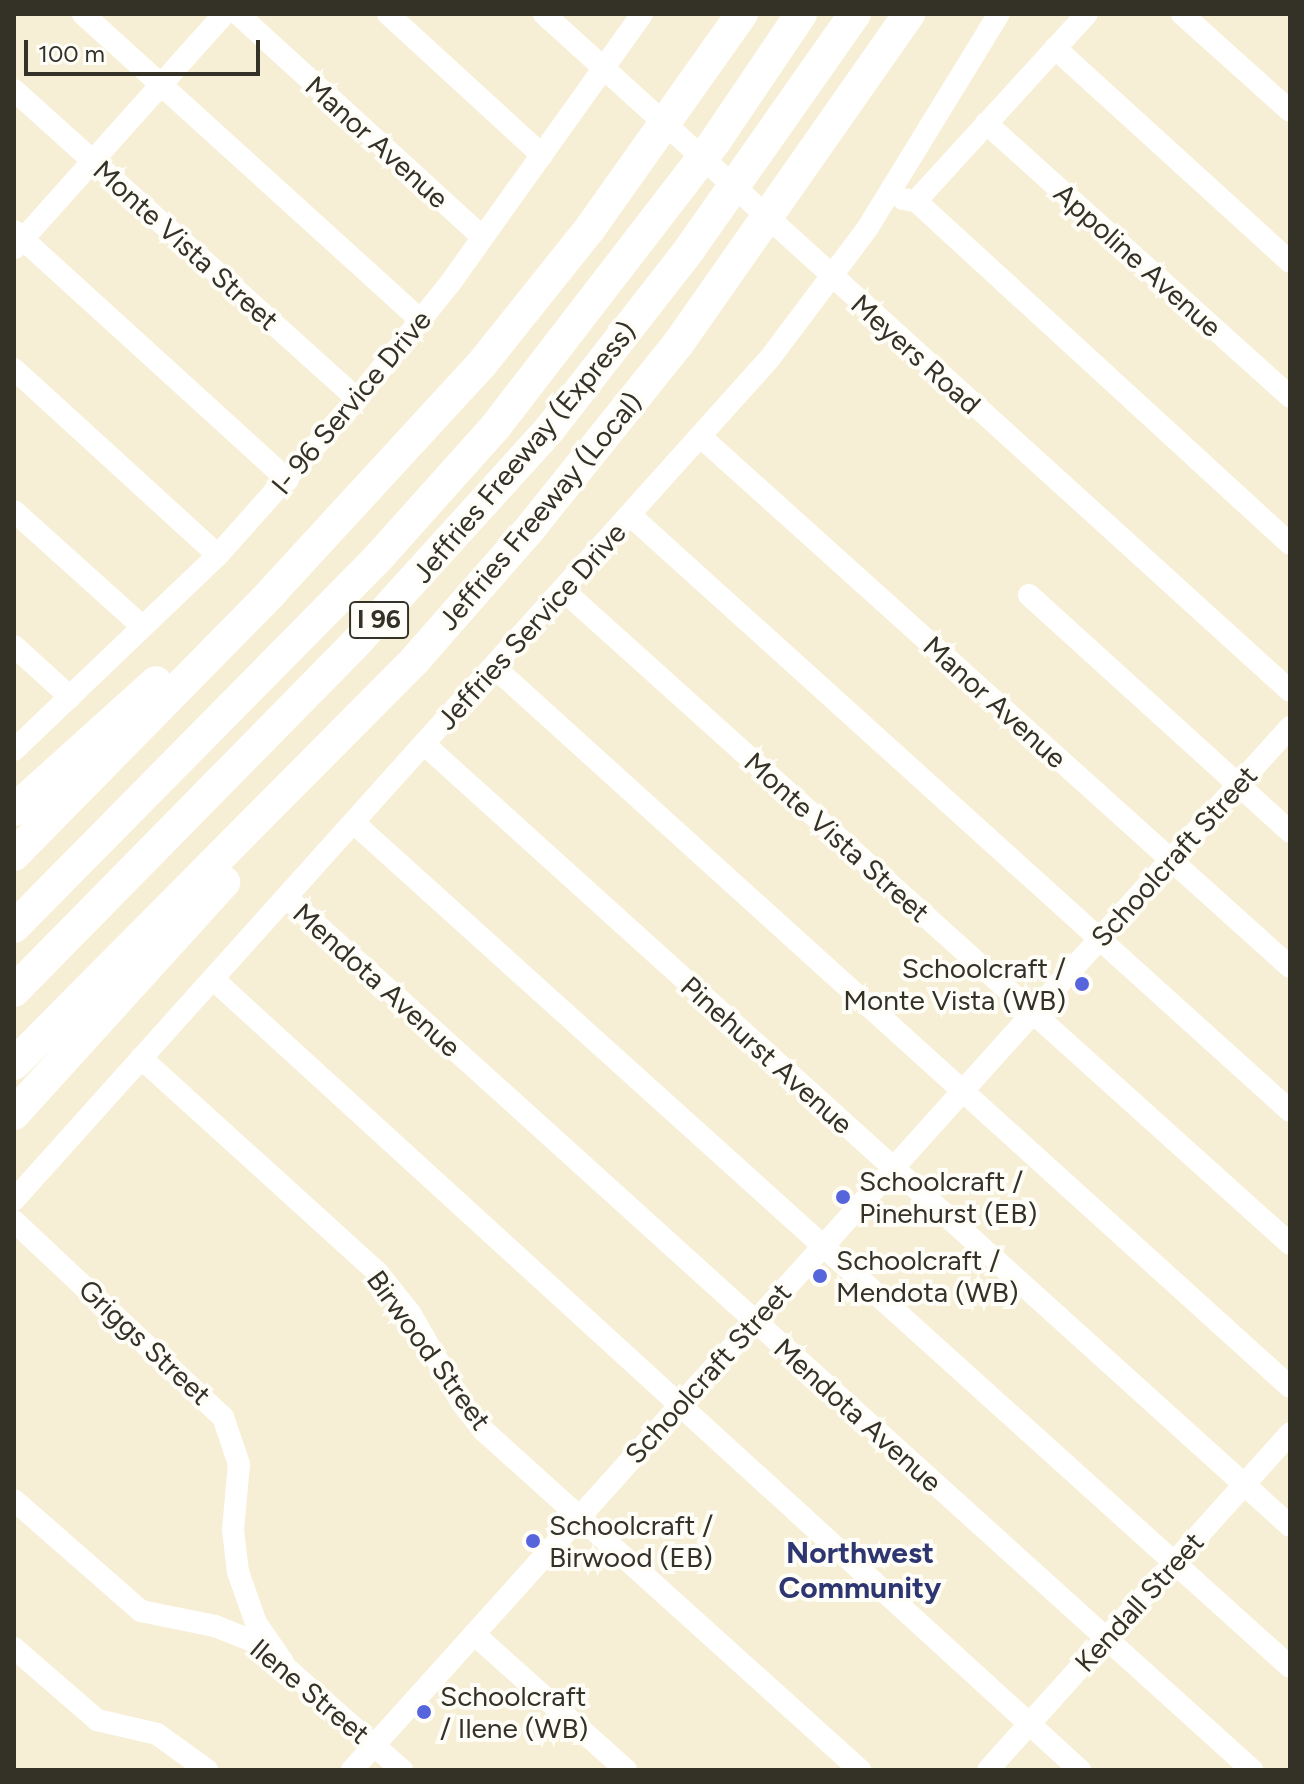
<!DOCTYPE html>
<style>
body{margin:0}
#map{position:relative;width:1304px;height:1784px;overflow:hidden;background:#f7efd5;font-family:Figtree,sans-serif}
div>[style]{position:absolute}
.minor>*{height:22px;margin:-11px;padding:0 11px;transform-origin:11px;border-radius:11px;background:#fff}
.highway>*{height:32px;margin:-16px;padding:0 16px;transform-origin:16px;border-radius:16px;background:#fff}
.dots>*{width:22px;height:22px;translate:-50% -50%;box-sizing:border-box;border:4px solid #fefdf7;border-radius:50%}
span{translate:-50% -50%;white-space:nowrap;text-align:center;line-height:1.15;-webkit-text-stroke:8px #fefdf7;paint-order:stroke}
.shield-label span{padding:2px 6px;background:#fefdf7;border:2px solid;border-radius:6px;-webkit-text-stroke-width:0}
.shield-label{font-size:26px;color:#343127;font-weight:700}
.street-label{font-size:28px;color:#343127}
.poi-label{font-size:28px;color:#343127}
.right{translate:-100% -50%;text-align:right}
.left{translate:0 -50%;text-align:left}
.neighbourhood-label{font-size:30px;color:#2d3670;font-weight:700}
.frame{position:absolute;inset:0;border:16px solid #343127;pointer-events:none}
.scale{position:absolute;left:24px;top:40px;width:236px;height:36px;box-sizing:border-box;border:4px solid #343127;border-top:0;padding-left:10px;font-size:24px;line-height:28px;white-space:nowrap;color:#343127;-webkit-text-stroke:6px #fefdf7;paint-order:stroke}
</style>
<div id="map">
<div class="minor">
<div style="left:83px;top:14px;width:456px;rotate:42.2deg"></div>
<div style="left:238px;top:14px;width:331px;rotate:42.4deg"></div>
<div style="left:388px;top:14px;width:209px;rotate:42.5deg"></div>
<div style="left:544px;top:14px;width:1007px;rotate:42.22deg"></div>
<div style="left:1182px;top:14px;width:145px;rotate:41.9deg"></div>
<div style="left:1055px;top:48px;width:318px;rotate:42.3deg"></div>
<div style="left:14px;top:90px;width:462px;rotate:42deg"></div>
<div style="left:986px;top:123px;width:409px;rotate:42deg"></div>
<div style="left:903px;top:199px;width:13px;rotate:9deg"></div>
<div style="left:916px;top:201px;width:253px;rotate:-47.6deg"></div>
<div style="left:916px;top:201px;width:507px;rotate:42.52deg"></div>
<div style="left:14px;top:231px;width:370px;rotate:42.3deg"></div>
<div style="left:15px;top:248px;width:314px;rotate:-48.2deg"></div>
<div style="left:14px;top:369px;width:276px;rotate:42.4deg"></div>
<div style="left:701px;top:437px;width:792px;rotate:41.98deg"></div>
<div style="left:14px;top:511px;width:173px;rotate:42deg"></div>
<div style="left:630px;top:515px;width:889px;rotate:42.08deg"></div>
<div style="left:563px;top:590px;width:978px;rotate:41.97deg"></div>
<div style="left:1029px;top:595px;width:353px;rotate:42.2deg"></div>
<div style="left:14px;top:646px;width:76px;rotate:42.3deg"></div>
<div style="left:494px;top:667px;width:1073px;rotate:42.13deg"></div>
<div style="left:424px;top:744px;width:1167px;rotate:42.08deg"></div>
<div style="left:14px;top:750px;width:282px;rotate:-43.7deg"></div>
<div style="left:218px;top:555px;width:209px;rotate:-48.3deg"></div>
<div style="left:357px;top:399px;width:150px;rotate:-51.2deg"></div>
<div style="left:451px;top:282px;width:329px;rotate:-54.5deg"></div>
<div style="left:354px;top:823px;width:1260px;rotate:42.04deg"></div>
<div style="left:287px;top:898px;width:1301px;rotate:42.1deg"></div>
<div style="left:213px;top:979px;width:1174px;rotate:42.38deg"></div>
<div style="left:141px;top:1058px;width:320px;rotate:42.2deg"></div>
<div style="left:378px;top:1273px;width:51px;rotate:51.3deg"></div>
<div style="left:410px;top:1313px;width:104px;rotate:60deg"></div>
<div style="left:462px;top:1403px;width:34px;rotate:52deg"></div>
<div style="left:483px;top:1430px;width:508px;rotate:42.05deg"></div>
<div style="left:14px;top:1200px;width:1132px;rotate:-48.08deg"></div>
<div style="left:770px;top:358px;width:161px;rotate:-53.1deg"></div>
<div style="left:867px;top:229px;width:252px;rotate:-58.5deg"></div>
<div style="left:14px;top:1221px;width:287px;rotate:43.2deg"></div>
<div style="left:223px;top:1417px;width:50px;rotate:71.2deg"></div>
<div style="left:239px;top:1464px;width:66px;rotate:95.2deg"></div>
<div style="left:233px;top:1530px;width:42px;rotate:83.2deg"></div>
<div style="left:238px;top:1572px;width:54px;rotate:70.6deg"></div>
<div style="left:256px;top:1623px;width:47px;rotate:55.3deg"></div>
<div style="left:14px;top:1500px;width:169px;rotate:41.2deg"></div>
<div style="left:141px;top:1611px;width:76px;rotate:11.5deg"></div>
<div style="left:215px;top:1626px;width:46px;rotate:21.6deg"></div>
<div style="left:258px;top:1643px;width:192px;rotate:41.4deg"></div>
<div style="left:474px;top:1634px;width:204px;rotate:41.8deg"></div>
<div style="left:14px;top:1648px;width:110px;rotate:40.9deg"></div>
<div style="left:97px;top:1720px;width:62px;rotate:13.1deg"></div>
<div style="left:157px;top:1734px;width:62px;rotate:35.8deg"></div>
<div style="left:352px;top:1770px;width:1403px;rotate:-48.03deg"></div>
<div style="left:988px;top:1770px;width:452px;rotate:-48.1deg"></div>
</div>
<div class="highway">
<div style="left:14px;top:810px;width:191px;rotate:-42deg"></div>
<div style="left:14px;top:855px;width:368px;rotate:-45.5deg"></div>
<div style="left:272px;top:592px;width:309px;rotate:-47.4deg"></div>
<div style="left:481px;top:365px;width:176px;rotate:-51.4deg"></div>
<div style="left:591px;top:227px;width:261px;rotate:-54.7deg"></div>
<div style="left:14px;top:927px;width:518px;rotate:-45.39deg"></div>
<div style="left:378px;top:558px;width:177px;rotate:-48.2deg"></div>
<div style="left:496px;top:426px;width:361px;rotate:-52.4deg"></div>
<div style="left:716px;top:140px;width:152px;rotate:-56deg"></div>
<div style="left:14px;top:991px;width:485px;rotate:-45.5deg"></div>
<div style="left:354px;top:645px;width:290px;rotate:-47.8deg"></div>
<div style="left:549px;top:430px;width:228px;rotate:-52.1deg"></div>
<div style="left:689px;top:250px;width:289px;rotate:-54.9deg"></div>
<div style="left:14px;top:1064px;width:569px;rotate:-45.21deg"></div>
<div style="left:415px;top:660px;width:171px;rotate:-48.8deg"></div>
<div style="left:528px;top:531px;width:240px;rotate:-51.3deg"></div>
<div style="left:678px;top:344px;width:403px;rotate:-55deg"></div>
<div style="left:14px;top:1114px;width:313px;rotate:-47.8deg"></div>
</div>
<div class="dots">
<div style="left:1082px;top:984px;background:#5765dc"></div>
<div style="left:843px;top:1197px;background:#5765dc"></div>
<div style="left:820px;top:1276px;background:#5765dc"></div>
<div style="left:533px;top:1541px;background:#5765dc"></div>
<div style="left:424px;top:1712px;background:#5765dc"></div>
</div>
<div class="shield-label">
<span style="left:379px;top:620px">I 96</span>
</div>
<div class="street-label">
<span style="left:377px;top:142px;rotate:42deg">Manor Avenue</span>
<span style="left:186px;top:245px;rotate:42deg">Monte Vista Street</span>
<span style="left:1138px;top:260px;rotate:42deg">Appoline Avenue</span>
<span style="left:916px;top:354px;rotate:42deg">Meyers Road</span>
<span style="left:351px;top:402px;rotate:-50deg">I- 96 Service Drive</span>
<span style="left:524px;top:452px;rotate:-50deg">Jeffries Freeway (Express)</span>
<span style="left:540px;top:511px;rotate:-50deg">Jeffries Freeway (Local)</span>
<span style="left:531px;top:626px;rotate:-48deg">Jeffries Service Drive</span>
<span style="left:995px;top:702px;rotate:42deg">Manor Avenue</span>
<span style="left:837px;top:837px;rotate:42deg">Monte Vista Street</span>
<span style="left:1174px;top:856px;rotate:-48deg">Schoolcraft Street</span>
<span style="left:377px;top:980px;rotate:42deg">Mendota Avenue</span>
<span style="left:767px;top:1055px;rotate:42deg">Pinehurst Avenue</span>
<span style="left:145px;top:1342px;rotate:43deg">Griggs Street</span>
<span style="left:429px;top:1350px;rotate:54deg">Birwood Street</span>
<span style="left:708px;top:1373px;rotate:-48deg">Schoolcraft Street</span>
<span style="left:858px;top:1415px;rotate:42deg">Mendota Avenue</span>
<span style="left:1139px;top:1602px;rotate:-48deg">Kendall Street</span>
<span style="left:310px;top:1691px;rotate:40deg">Ilene Street</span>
</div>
<div class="poi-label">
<span class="right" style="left:1066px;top:984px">Schoolcraft /<br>Monte Vista (WB)</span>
<span class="left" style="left:859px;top:1197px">Schoolcraft /<br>Pinehurst (EB)</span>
<span class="left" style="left:836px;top:1276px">Schoolcraft /<br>Mendota (WB)</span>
<span class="left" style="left:549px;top:1541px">Schoolcraft /<br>Birwood (EB)</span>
<span class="left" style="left:440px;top:1712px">Schoolcraft<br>/ Ilene (WB)</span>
</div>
<div class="neighbourhood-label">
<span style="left:860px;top:1570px">Northwest<br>Community</span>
</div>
<div class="frame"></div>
<div class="scale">100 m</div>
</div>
